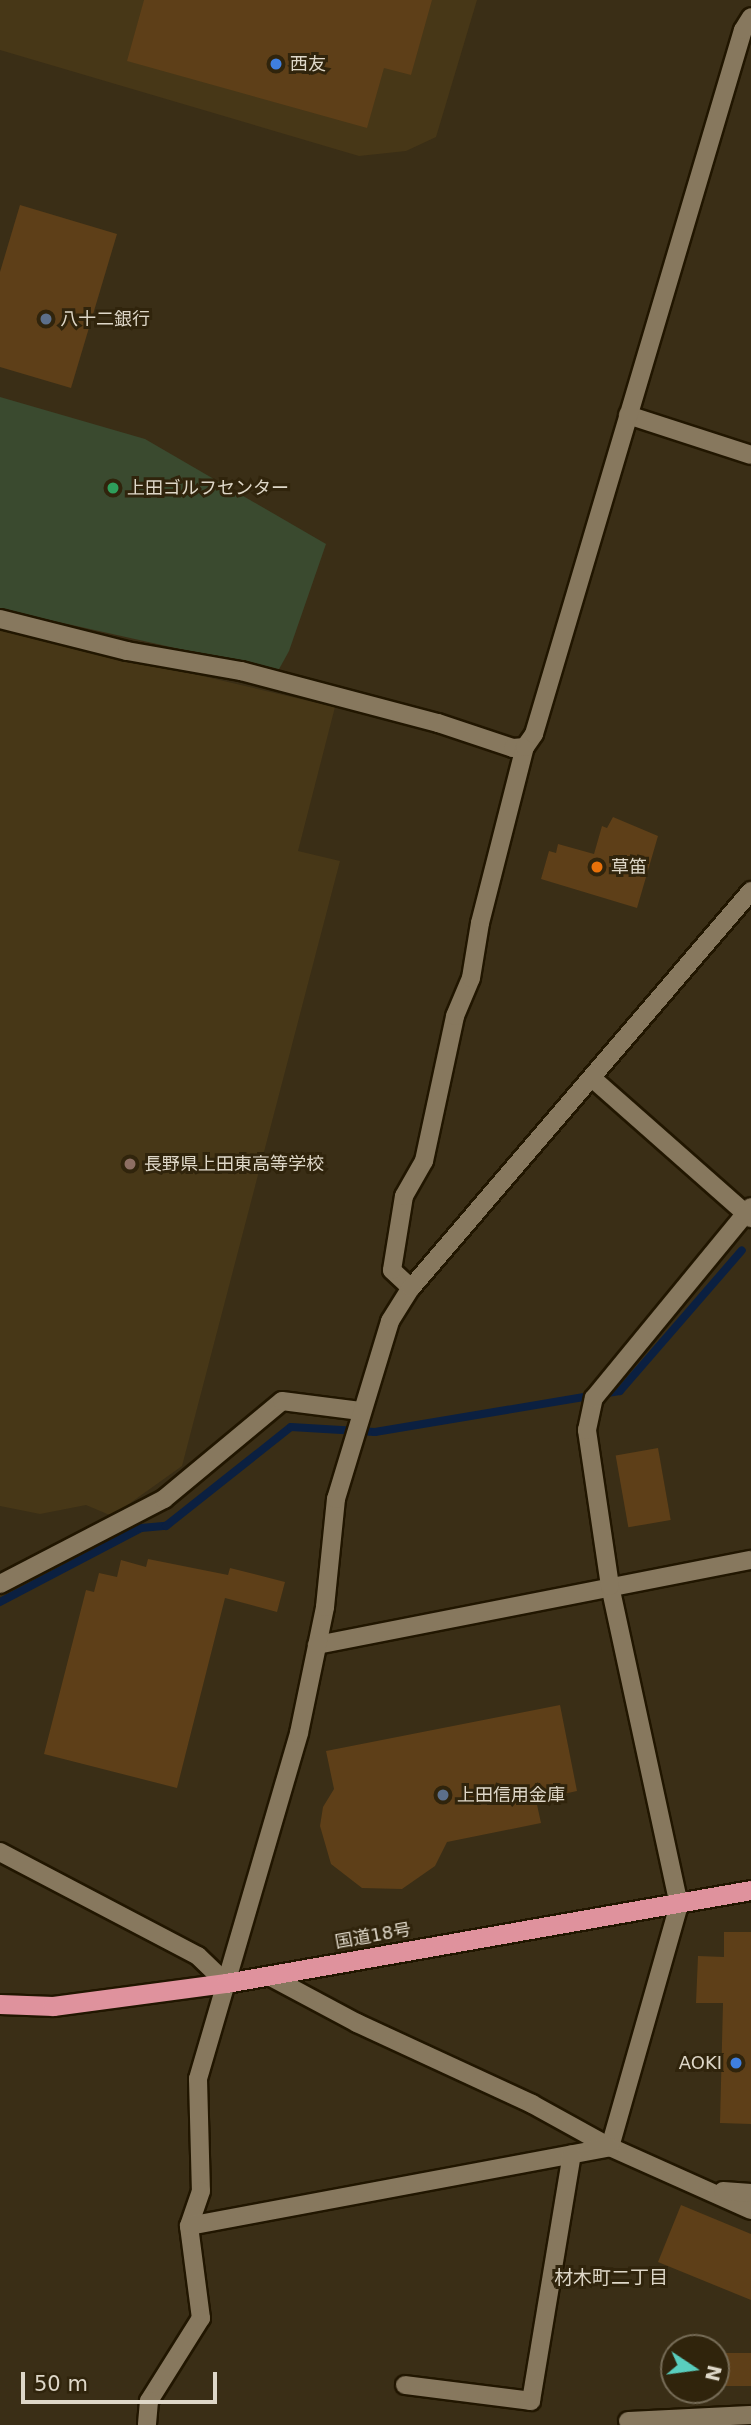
<!DOCTYPE html>
<meta charset="utf-8">
<style>
body{margin:0}
#map{position:relative;width:751px;height:2425px;overflow:hidden;background:#3a2e16;font-family:"DejaVu Sans","Noto Sans JP",sans-serif}
div>[style]{position:absolute}
.built>*{inset:0;background:#473717}
.green>*{inset:0;background:#3a4a2f}
.stream>*{height:8px;margin:-4px;padding:0 4px;transform-origin:4px;border-radius:4px;background:#0b2041}
.building>*{inset:0;background:#5e3f18;transform-origin:0 0}
.roads{filter:drop-shadow(2px 0 #211600) drop-shadow(-2px 0 #211600) drop-shadow(0 2px #211600) drop-shadow(0 -2px #211600)}
.minor>*{height:18px;margin:-9px;padding:0 9px;transform-origin:9px;border-radius:9px;background:#87785e}
.tertiary>*{height:18px;margin:-9px;padding:0 9px;transform-origin:9px;border-radius:9px;background:#87785e}
.trunk>*{height:19px;margin:-9.5px;padding:0 9.5px;transform-origin:9.5px;border-radius:9.5px;background:#df929d}
.dots>*{width:19px;height:19px;translate:-50% -50%;box-sizing:border-box;border:4px solid #30240c;border-radius:50%}
span{translate:-50% -50%;white-space:nowrap;text-align:center;line-height:1.15;-webkit-text-stroke:6px #30240c;paint-order:stroke}
.poi-label{font-size:18px;color:#ded7c8}
.left{translate:0 -50%;text-align:left}
.right{translate:-100% -50%;text-align:right}
.street-label{font-size:18px;color:#ded7c8}
.neighbourhood-label{font-size:19px;color:#ded7c8}
.north{position:absolute;left:660px;top:2334px;width:70px;height:70px;box-sizing:border-box;background:#30240c;border:2px solid #766c57;border-radius:50%;rotate:103deg;font-size:19px;font-weight:700;line-height:28px;text-align:center;color:#ded7c8}
.north::after{content:'';display:block;margin:auto;width:24px;height:32px;background:#59cebe;clip-path:polygon(50% 0,100% 100%,50% 72%,0 100%)}
.scale{position:absolute;left:21px;top:2372px;width:196px;height:32px;box-sizing:border-box;border:4px solid #ded7c8;border-top:0;padding-left:9px;font-size:21px;line-height:24px;white-space:nowrap;color:#ded7c8;-webkit-text-stroke:5px #30240c;paint-order:stroke}
</style>
<div id="map">
<div class="built">
<div style="clip-path:polygon(0 0,477px 0,436px 137px,406px 151px,359px 156px,0 50px)"></div>
<div style="clip-path:polygon(0 629px,335px 707px,298px 851px,340px 861px,182px 1466px,112px 1516px,86px 1505px,40px 1514px,0 1506px)"></div>
</div>
<div class="green">
<div style="clip-path:polygon(0 397px,145px 439px,326px 544px,289px 651px,278px 671px,0 609px)"></div>
</div>
<div class="stream">
<div style="left:0;top:1602px;width:159px;rotate:-27.7deg"></div>
<div style="left:141px;top:1528px;width:25px;rotate:-5deg"></div>
<div style="left:166px;top:1526px;width:159px;rotate:-38.4deg"></div>
<div style="left:291px;top:1427px;width:84px;rotate:3.4deg"></div>
<div style="left:375px;top:1432px;width:248px;rotate:-9.5deg"></div>
<div style="left:620px;top:1391px;width:186px;rotate:-49.1deg"></div>
</div>
<div class="building">
<div style="clip-path:polygon(144px 0,432px 0,411px 75px,384px 68px,367px 128px,127px 61px)"></div>
<div style="clip-path:polygon(20px 205px,117px 234px,71px 388px,0 367px,0 272px)"></div>
<div style="clip-path:polygon(613px 817px,658px 836px,637px 908px,541px 879px,549px 851px,556px 853px,558px 844px,594px 854px,602px 826px,607px 828px)"></div>
<div style="left:658px;top:1448px;width:73px;height:43px;rotate:80deg"></div>
<div style="clip-path:polygon(148px 1559px,228px 1575px,230px 1568px,285px 1582px,277px 1612px,225px 1598px,177px 1788px,44px 1754px,86px 1590px,94px 1592px,99px 1573px,117px 1577px,121px 1560px,146px 1567px)"></div>
<div style="clip-path:polygon(560px 1705px,577px 1791px,536px 1800px,541px 1823px,447px 1842px,435px 1866px,402px 1889px,362px 1888px,331px 1864px,320px 1826px,323px 1807px,334px 1789px,326px 1751px)"></div>
<div style="clip-path:polygon(724px 1932px,751px 1932px,751px 2124px,720px 2123px,723px 2003px,696px 2003px,698px 1956px,724px 1957px)"></div>
<div style="clip-path:polygon(681px 2205px,751px 2234px,751px 2300px,658px 2262px)"></div>
<div style="left:751px;top:2353px;width:33px;height:35px;rotate:90deg"></div>
</div>
<div class="roads">
<div class="minor">
<div style="left:628px;top:415px;width:129px;rotate:18deg"></div>
<div style="left:0;top:619px;width:131px;rotate:14.1deg"></div>
<div style="left:127px;top:651px;width:116px;rotate:10deg"></div>
<div style="left:241px;top:671px;width:204px;rotate:14.8deg"></div>
<div style="left:438px;top:723px;width:79px;rotate:18.4deg"></div>
<div style="left:513px;top:748px;width:12px;rotate:-5deg"></div>
<div style="left:592px;top:1078px;width:212px;rotate:41.4deg"></div>
<div style="left:411px;top:1288px;width:26px;rotate:-137deg"></div>
<div style="left:392px;top:1270px;width:75px;rotate:-80.8deg"></div>
<div style="left:404px;top:1196px;width:40px;rotate:-60.3deg"></div>
<div style="left:424px;top:1161px;width:148px;rotate:-77.9deg"></div>
<div style="left:455px;top:1016px;width:41px;rotate:-67.2deg"></div>
<div style="left:471px;top:978px;width:56px;rotate:-80.7deg"></div>
<div style="left:480px;top:923px;width:182px;rotate:-75.7deg"></div>
<div style="left:525px;top:747px;width:16px;rotate:-55deg"></div>
<div style="left:534px;top:734px;width:734px;rotate:-73.47deg"></div>
<div style="left:743px;top:30px;width:15px;rotate:-58deg"></div>
<div style="left:0;top:1584px;width:185px;rotate:-27.4deg"></div>
<div style="left:164px;top:1499px;width:153px;rotate:-39.7deg"></div>
<div style="left:282px;top:1401px;width:79px;rotate:7.3deg"></div>
<div style="left:317px;top:1645px;width:442px;rotate:-11.1deg"></div>
<div style="left:0;top:1852px;width:224px;rotate:27.7deg"></div>
<div style="left:198px;top:1956px;width:39px;rotate:44deg"></div>
<div style="left:226px;top:1983px;width:100px;rotate:106.3deg"></div>
<div style="left:198px;top:2079px;width:112px;rotate:88.5deg"></div>
<div style="left:201px;top:2191px;width:37px;rotate:109deg"></div>
<div style="left:189px;top:2226px;width:93px;rotate:82.6deg"></div>
<div style="left:201px;top:2318px;width:98px;rotate:122.1deg"></div>
<div style="left:149px;top:2401px;width:24px;rotate:95deg"></div>
<div style="left:269px;top:1976px;width:100px;rotate:28.1deg"></div>
<div style="left:357px;top:2023px;width:193px;rotate:24.8deg"></div>
<div style="left:532px;top:2104px;width:89px;rotate:28.9deg"></div>
<div style="left:610px;top:2147px;width:154px;rotate:24.1deg"></div>
<div style="left:610px;top:2147px;width:252px;rotate:-74.1deg"></div>
<div style="left:679px;top:1905px;width:326px;rotate:-102.2deg"></div>
<div style="left:610px;top:1586px;width:158px;rotate:-98.4deg"></div>
<div style="left:587px;top:1430px;width:33px;rotate:-78deg"></div>
<div style="left:594px;top:1398px;width:247px;rotate:-50.6deg"></div>
<div style="left:723px;top:2191px;width:28px;rotate:4deg"></div>
<div style="left:189px;top:2226px;width:428px;rotate:-10.6deg"></div>
<div style="left:405px;top:2385px;width:127px;rotate:7.2deg"></div>
<div style="left:531px;top:2401px;width:250px;rotate:-80.6deg"></div>
<div style="left:628px;top:2421px;width:123px;rotate:-2.8deg"></div>
</div>
<div class="tertiary">
<div style="left:226px;top:1983px;width:260px;rotate:-73.7deg"></div>
<div style="left:299px;top:1733px;width:129px;rotate:-78.3deg"></div>
<div style="left:325px;top:1607px;width:109px;rotate:-84.2deg"></div>
<div style="left:336px;top:1499px;width:186px;rotate:-73.1deg"></div>
<div style="left:390px;top:1321px;width:39px;rotate:-58deg"></div>
<div style="left:411px;top:1288px;width:523px;rotate:-49.42deg"></div>
</div>
<div class="trunk">
<div style="left:0;top:2004px;width:53px;rotate:2.2deg"></div>
<div style="left:53px;top:2006px;width:175px;rotate:-7.6deg"></div>
<div style="left:226px;top:1983px;width:533px;rotate:-10.05deg"></div>
</div>
</div>
<div class="dots">
<div style="left:276px;top:64px;background:#3f7fe0"></div>
<div style="left:46px;top:319px;background:#5c6f8a"></div>
<div style="left:113px;top:488px;background:#2e9e5b"></div>
<div style="left:597px;top:867px;background:#e8710a"></div>
<div style="left:130px;top:1164px;background:#8d6e63"></div>
<div style="left:443px;top:1795px;background:#5c6f8a"></div>
<div style="left:736px;top:2063px;background:#3f7fe0"></div>
</div>
<div class="poi-label">
<span class="left" style="left:290px;top:64px">西友</span>
<span class="left" style="left:60px;top:319px">八十二銀行</span>
<span class="left" style="left:127px;top:488px">上田ゴルフセンター</span>
<span class="left" style="left:611px;top:867px">草笛</span>
<span class="left" style="left:144px;top:1164px">長野県上田東高等学校</span>
<span class="left" style="left:457px;top:1795px">上田信用金庫</span>
<span class="right" style="left:722px;top:2063px">AOKI</span>
</div>
<div class="street-label">
<span style="left:373px;top:1936px;rotate:-10deg">国道18号</span>
</div>
<div class="neighbourhood-label">
<span style="left:611px;top:2278px">材木町二丁目</span>
</div>
<div class="north">N</div>
<div class="scale">50 m</div>
</div>
